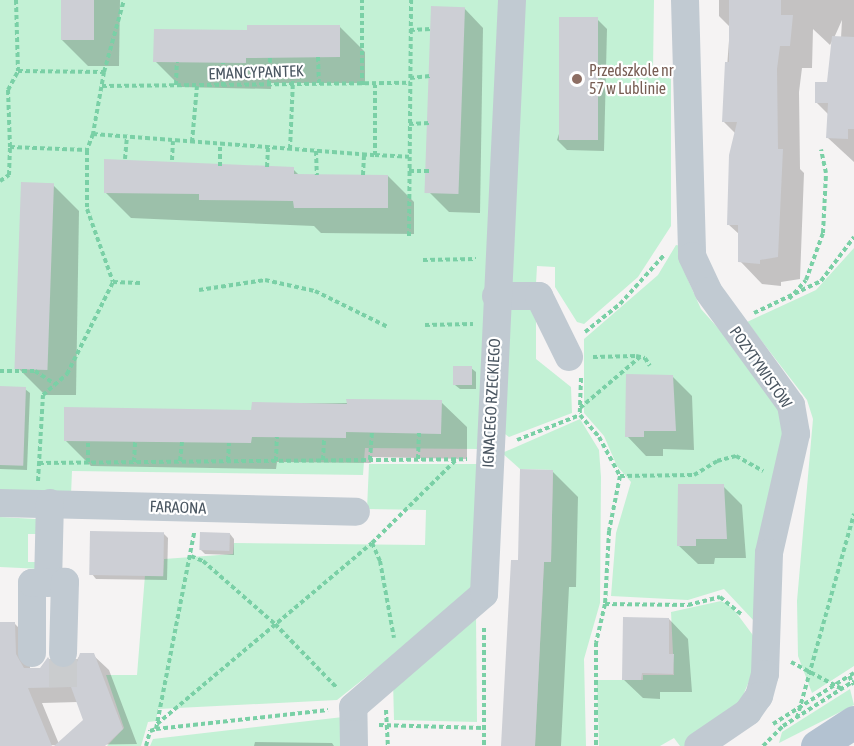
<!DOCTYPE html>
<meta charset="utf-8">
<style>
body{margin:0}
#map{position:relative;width:854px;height:746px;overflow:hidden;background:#f5f3f3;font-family:"Asap Condensed",sans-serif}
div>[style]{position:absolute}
.green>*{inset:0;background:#c3f1d5}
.shadow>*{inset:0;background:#0003}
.building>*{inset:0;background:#cdcfd5;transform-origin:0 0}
.minor-tunnel>*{height:28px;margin-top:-14px;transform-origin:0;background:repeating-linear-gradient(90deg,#caccce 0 28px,transparent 0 42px)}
.path>*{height:4px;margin-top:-2px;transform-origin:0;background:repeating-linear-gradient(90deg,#7ad0a6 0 4.5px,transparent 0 7.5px)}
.minor>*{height:28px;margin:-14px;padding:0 14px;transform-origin:14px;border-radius:14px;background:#c1cad2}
.major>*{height:33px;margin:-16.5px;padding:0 16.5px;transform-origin:16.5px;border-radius:16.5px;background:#b3c2d1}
.dots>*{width:16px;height:16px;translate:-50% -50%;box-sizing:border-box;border:3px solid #fff;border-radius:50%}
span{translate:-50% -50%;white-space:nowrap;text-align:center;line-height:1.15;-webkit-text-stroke:4.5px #fff;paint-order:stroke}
.education-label{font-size:16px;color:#785e54}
.left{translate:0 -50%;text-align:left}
.street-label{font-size:16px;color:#4a5661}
</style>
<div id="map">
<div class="green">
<div style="clip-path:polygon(0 0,501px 0,480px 449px,365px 448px,363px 475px,72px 471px,71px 495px,0 492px)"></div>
<div style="clip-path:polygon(521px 0,654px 0,653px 70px,671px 79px,671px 226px,638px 277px,584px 324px,577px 322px,555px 287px,555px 267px,537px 266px,536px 284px,510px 284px)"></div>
<div style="clip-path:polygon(676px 245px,681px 246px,688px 280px,701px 309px,735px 347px,786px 421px,755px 622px,724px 589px,688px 600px,611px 596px,616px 533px,631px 482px,617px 466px,604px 436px,584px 413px,584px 339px,658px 275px)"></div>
<div style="clip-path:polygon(854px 248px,854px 666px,812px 693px,798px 656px,797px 601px,813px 419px,807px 400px,747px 322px,816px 290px)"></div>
<div style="clip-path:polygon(523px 304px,536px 314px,536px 359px,571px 387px,572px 413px,509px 437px,505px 434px,507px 308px)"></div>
<div style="clip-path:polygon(580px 419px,599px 450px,601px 477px,600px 603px,584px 659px,586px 746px,535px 746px,544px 562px,551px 562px,553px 470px,520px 469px,502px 453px)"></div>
<div style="clip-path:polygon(369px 464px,477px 464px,472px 593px,337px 700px,158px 709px,156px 721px,148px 722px,141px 746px,107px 746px,124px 728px,106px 675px,137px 675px,145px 575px,163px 576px,164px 559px,233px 554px,234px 543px,425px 545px,426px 510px,367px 509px)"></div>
<div style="clip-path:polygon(0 517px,36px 519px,43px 534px,28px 534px,28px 562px,42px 562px,42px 569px,0 567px)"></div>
<div style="clip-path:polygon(721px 601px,732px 607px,755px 638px,752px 674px,737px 710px,691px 746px,680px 746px,674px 738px,660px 746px,599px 746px,597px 680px,643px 680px,643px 675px,674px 675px,671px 612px)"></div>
<div style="clip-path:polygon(476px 615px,477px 722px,394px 720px,393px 680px)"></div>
<div style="clip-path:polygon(850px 689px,854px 705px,779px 743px,782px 732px)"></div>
<div style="clip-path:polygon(343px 717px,344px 746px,150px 746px,153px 739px)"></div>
</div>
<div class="shadow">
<div style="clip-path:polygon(62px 0,120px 0,119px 66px,88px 66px,62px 40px)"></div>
<div style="clip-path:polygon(evenodd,719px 0,854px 0,854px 162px,828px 138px,829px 115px,816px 102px,828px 84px,833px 39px,830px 45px,813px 29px,812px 68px,802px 68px,799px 92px,800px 169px,804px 173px,800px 279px,781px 282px,781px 286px,762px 284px,740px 261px,740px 235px,728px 224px,736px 134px,723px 121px,730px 27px,719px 16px,719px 0,842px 20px,841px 38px,834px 38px,842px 20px)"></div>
<div style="clip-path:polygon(464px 8px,483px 28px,480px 213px,449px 212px,430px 193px)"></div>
<div style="clip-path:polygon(597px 19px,607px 29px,604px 151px,567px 150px,557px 140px)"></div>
<div style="clip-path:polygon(339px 26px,365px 52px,365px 83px,271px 83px,271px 89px,181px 87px,155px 61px,249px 32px)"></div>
<div style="clip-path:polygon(293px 169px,300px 176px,388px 176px,414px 202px,414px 234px,321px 233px,314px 226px,131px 218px,105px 192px)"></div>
<div style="clip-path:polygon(53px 185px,79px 211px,76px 395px,45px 395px,19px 369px)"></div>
<div style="clip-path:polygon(471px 368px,476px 372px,476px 389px,460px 389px,455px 385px)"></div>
<div style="clip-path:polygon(672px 376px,692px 396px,694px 450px,663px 449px,663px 456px,646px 456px,627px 436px)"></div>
<div style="clip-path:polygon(0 388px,25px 389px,30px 393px,27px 470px,0 469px)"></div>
<div style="clip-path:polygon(441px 402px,467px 427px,467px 459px,372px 457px,371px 463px,277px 462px,276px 469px,91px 466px,65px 440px,253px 411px,253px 404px)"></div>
<div style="clip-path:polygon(552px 471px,578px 497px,576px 587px,569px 587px,561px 746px,503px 746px,520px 562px)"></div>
<div style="clip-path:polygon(723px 486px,742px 505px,746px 558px,715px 558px,714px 564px,698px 564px,678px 545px)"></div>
<div style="clip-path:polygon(163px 533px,168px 538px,167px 580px,96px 579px,92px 574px)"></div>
<div style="clip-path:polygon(230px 534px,234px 539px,234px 555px,205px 554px,201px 550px)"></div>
<div style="clip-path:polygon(669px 619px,688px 639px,692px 692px,660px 692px,660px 699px,643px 698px,623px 679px)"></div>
<div style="clip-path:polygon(evenodd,0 624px,15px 624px,30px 639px,30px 669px,40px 669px,48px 659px,57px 669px,71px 669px,80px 655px,93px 655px,109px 670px,137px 744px,0 746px,0 624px,78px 702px,85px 720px,59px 744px,42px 703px,78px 702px)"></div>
<div style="clip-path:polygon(255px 742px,332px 743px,334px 746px,254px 746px)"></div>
</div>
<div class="building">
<div style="left:61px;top:0;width:33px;height:40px"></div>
<div style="clip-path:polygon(729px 0,781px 0,781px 15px,793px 15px,790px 46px,780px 46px,777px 69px,778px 149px,783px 149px,778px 257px,760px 260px,760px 264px,738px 262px,738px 225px,727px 225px,729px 155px,737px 122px,722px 122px,725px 62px,729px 62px)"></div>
<div style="left:431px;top:6px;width:34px;height:187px;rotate:2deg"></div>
<div style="left:559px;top:17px;width:39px;height:123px"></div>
<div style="clip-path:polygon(247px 25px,340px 25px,340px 57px,246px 58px,246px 63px,153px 62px,154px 29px,247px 30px)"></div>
<div style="clip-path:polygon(832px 36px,854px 37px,854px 129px,848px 129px,848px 139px,826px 138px,828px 103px,815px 103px,815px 82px,827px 82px)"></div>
<div style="clip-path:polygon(104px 159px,294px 167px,294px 174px,388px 175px,388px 208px,294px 208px,293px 201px,199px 200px,199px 194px,104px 193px)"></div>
<div style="left:21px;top:182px;width:33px;height:187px;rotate:2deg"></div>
<div style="left:453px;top:366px;width:19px;height:19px"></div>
<div style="clip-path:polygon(626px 374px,673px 375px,676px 431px,644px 431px,644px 437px,625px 437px)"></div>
<div style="left:0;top:386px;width:26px;height:79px;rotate:2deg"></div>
<div style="clip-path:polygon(346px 399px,442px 400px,441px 434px,346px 432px,346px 438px,252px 437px,251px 443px,64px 441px,64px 407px,251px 410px,252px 402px,347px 404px)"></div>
<div style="clip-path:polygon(520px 469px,553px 470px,551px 562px,544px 562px,535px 746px,501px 746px,511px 560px,518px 560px)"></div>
<div style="clip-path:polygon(678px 484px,724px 484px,727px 539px,696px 539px,696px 546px,677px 546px)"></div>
<div style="left:90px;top:531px;width:74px;height:44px;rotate:1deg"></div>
<div style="left:200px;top:532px;width:30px;height:18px;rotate:2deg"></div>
<div style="clip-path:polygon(623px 617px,669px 618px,669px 654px,674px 654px,673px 674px,642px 673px,641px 680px,622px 680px)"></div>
<div style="clip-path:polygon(0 622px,15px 622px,16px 654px,24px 668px,40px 668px,48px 657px,54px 667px,63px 669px,77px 662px,80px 653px,94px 653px,123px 729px,105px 746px,54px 746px,83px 720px,71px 687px,28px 688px,52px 746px,0 746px)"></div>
</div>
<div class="minor-tunnel">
<div style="left:63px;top:687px;width:34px;rotate:-90deg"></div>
</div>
<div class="path">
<div style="left:16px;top:0;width:71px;rotate:88.4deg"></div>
<div style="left:410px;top:30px;width:21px;rotate:-3deg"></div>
<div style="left:318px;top:57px;width:26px;rotate:88deg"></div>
<div style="left:104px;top:72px;width:75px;rotate:-74.5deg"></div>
<div style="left:410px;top:78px;width:20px;rotate:-6deg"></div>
<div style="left:176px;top:85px;width:23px;rotate:-88deg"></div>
<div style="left:269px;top:85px;width:27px;rotate:-88deg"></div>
<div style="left:362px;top:85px;width:85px;rotate:-90deg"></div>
<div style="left:102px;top:86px;width:308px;rotate:-0.6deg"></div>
<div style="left:223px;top:86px;width:23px;rotate:-90deg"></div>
<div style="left:409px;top:124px;width:20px;rotate:-3deg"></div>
<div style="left:93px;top:134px;width:17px;rotate:111deg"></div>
<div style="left:87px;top:150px;width:59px;rotate:90deg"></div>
<div style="left:87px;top:209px;width:77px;rotate:70.4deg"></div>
<div style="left:192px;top:142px;width:56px;rotate:-84.9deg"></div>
<div style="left:10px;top:147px;width:57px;rotate:-92deg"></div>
<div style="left:8px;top:90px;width:21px;rotate:-62deg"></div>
<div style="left:18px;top:71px;width:86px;rotate:0.7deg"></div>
<div style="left:104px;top:72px;width:63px;rotate:100.1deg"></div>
<div style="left:93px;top:134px;width:283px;rotate:4.3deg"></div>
<div style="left:375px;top:155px;width:70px;rotate:-90deg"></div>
<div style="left:290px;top:149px;width:68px;rotate:-87.5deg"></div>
<div style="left:316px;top:151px;width:24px;rotate:88deg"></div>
<div style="left:375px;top:155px;width:34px;rotate:3deg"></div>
<div style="left:125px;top:159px;width:22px;rotate:-85deg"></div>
<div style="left:172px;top:160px;width:19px;rotate:-87deg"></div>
<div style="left:220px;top:166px;width:22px;rotate:-90deg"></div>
<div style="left:267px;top:167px;width:20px;rotate:-87deg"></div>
<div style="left:409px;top:171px;width:20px"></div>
<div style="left:363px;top:175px;width:21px;rotate:-87deg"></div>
<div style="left:0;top:181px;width:11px;rotate:-34deg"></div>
<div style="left:9px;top:175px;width:28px;rotate:-88deg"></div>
<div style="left:10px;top:147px;width:77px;rotate:2.2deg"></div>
<div style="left:409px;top:236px;width:236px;rotate:-89.5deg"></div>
<div style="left:423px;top:260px;width:53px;rotate:-1.1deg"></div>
<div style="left:199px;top:290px;width:67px;rotate:-8.6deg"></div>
<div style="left:265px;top:280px;width:51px;rotate:12.4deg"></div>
<div style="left:315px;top:291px;width:81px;rotate:26.3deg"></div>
<div style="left:789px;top:299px;width:25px;rotate:-48deg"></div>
<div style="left:806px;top:280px;width:50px;rotate:-70.1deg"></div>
<div style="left:823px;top:233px;width:60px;rotate:-87.1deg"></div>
<div style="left:826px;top:173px;width:24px;rotate:-102deg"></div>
<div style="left:754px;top:313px;width:74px;rotate:-25.5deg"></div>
<div style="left:821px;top:281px;width:55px;rotate:-53.1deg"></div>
<div style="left:425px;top:325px;width:48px;rotate:-1.2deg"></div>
<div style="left:585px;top:332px;width:45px;rotate:-38.7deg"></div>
<div style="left:620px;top:304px;width:67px;rotate:-48deg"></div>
<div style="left:593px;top:357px;width:43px;rotate:-1.3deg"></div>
<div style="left:636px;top:356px;width:9px;rotate:13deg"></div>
<div style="left:645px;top:358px;width:9px;rotate:58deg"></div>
<div style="left:0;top:371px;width:35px"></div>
<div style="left:35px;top:371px;width:24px;rotate:33deg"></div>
<div style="left:581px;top:378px;width:37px;rotate:92deg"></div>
<div style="left:580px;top:415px;width:29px;rotate:49deg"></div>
<div style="left:599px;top:437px;width:44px;rotate:61.7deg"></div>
<div style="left:620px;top:476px;width:56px;rotate:101.3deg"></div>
<div style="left:609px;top:531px;width:73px;rotate:93.1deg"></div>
<div style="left:605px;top:604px;width:40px;rotate:103deg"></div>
<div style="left:596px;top:643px;width:103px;rotate:90deg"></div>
<div style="left:580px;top:408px;width:79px;rotate:-40.4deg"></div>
<div style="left:517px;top:440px;width:68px;rotate:-21.6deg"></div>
<div style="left:418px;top:459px;width:26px;rotate:-88deg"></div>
<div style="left:323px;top:460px;width:22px;rotate:-87deg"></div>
<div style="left:370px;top:460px;width:28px;rotate:-86deg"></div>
<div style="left:180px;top:461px;width:19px;rotate:-84deg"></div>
<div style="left:228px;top:461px;width:18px;rotate:-87deg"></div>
<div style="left:276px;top:461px;width:24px;rotate:-88deg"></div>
<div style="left:88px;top:462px;width:21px;rotate:-90deg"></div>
<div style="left:134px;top:462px;width:20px;rotate:-87deg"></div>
<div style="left:39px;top:463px;width:428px;rotate:-0.5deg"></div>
<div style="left:620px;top:476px;width:74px;rotate:-0.8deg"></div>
<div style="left:694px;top:475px;width:27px;rotate:-31deg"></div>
<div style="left:717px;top:461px;width:20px;rotate:-15deg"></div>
<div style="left:736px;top:456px;width:31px;rotate:29deg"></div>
<div style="left:38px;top:481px;width:86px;rotate:-86.7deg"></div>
<div style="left:43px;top:395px;width:32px;rotate:-41deg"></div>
<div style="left:67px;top:374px;width:103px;rotate:-63.4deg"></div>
<div style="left:113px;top:282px;width:27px;rotate:2deg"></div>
<div style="left:372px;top:543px;width:20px;rotate:66deg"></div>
<div style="left:380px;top:561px;width:78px;rotate:79.7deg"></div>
<div style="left:191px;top:556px;width:13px;rotate:23deg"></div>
<div style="left:203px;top:561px;width:96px;rotate:41.2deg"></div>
<div style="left:275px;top:624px;width:89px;rotate:45.9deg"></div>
<div style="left:605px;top:604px;width:83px;rotate:0.7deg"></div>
<div style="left:688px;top:605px;width:33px;rotate:-14deg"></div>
<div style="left:720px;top:597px;width:27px;rotate:39deg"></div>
<div style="left:484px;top:628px;width:118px;rotate:90deg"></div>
<div style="left:791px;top:662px;width:58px;rotate:27.9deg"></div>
<div style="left:854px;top:673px;width:6px;rotate:149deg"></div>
<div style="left:849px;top:676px;width:10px;rotate:61deg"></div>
<div style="left:386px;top:710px;width:36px;rotate:87deg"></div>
<div style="left:797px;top:718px;width:212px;rotate:-74.4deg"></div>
<div style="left:157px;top:724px;width:281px;rotate:-40.1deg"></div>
<div style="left:372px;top:543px;width:120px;rotate:-44.7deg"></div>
<div style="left:773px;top:724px;width:90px;rotate:-32.3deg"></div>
<div style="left:379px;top:725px;width:104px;rotate:1.7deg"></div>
<div style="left:156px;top:729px;width:200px;rotate:-79deg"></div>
<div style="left:146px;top:746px;width:16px;rotate:-75deg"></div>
<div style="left:150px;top:731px;width:6px;rotate:-18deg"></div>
<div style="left:156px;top:729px;width:173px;rotate:-6.3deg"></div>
<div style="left:763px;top:746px;width:28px;rotate:-45deg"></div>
<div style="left:783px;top:726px;width:84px;rotate:-32.4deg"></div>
</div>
<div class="minor">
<div style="left:685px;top:0;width:256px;rotate:88.4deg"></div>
<div style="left:692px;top:256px;width:38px;rotate:65deg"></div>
<div style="left:708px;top:291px;width:141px;rotate:53.9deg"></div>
<div style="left:791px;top:405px;width:29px;rotate:80deg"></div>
<div style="left:796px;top:434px;width:122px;rotate:102.8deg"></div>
<div style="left:769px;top:553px;width:121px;rotate:91.9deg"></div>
<div style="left:765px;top:674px;width:23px;rotate:105deg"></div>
<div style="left:759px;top:696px;width:19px;rotate:125deg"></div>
<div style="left:748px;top:712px;width:60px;rotate:145.8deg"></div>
<div style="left:496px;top:296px;width:43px"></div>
<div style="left:539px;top:296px;width:68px;rotate:63.8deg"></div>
<div style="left:0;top:503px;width:356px;rotate:1.4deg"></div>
<div style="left:48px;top:583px;width:80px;rotate:-88.6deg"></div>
<div style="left:32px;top:653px;width:70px;rotate:-90deg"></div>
<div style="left:32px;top:583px;width:33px;rotate:-2deg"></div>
<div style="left:65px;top:582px;width:71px;rotate:91.6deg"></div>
<div style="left:354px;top:746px;width:39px;rotate:-91deg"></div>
<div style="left:353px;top:707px;width:173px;rotate:-40.8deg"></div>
<div style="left:484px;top:594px;width:595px;rotate:-87.3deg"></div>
</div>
<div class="major">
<div style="left:817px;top:746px;width:44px;rotate:-33deg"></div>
</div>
<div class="dots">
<div style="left:577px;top:79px;background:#8d6e63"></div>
</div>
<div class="education-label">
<span class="left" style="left:589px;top:79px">Przedszkole nr<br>57 w Lublinie</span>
</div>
<div class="street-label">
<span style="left:256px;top:72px;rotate:-2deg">EMANCYPANTEK</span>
<span style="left:761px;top:367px;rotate:55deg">POZYTYWISTÓW</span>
<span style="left:491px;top:403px;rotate:-87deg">IGNACEGO RZECKIEGO</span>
<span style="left:178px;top:507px;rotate:2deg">FARAONA</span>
</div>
</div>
